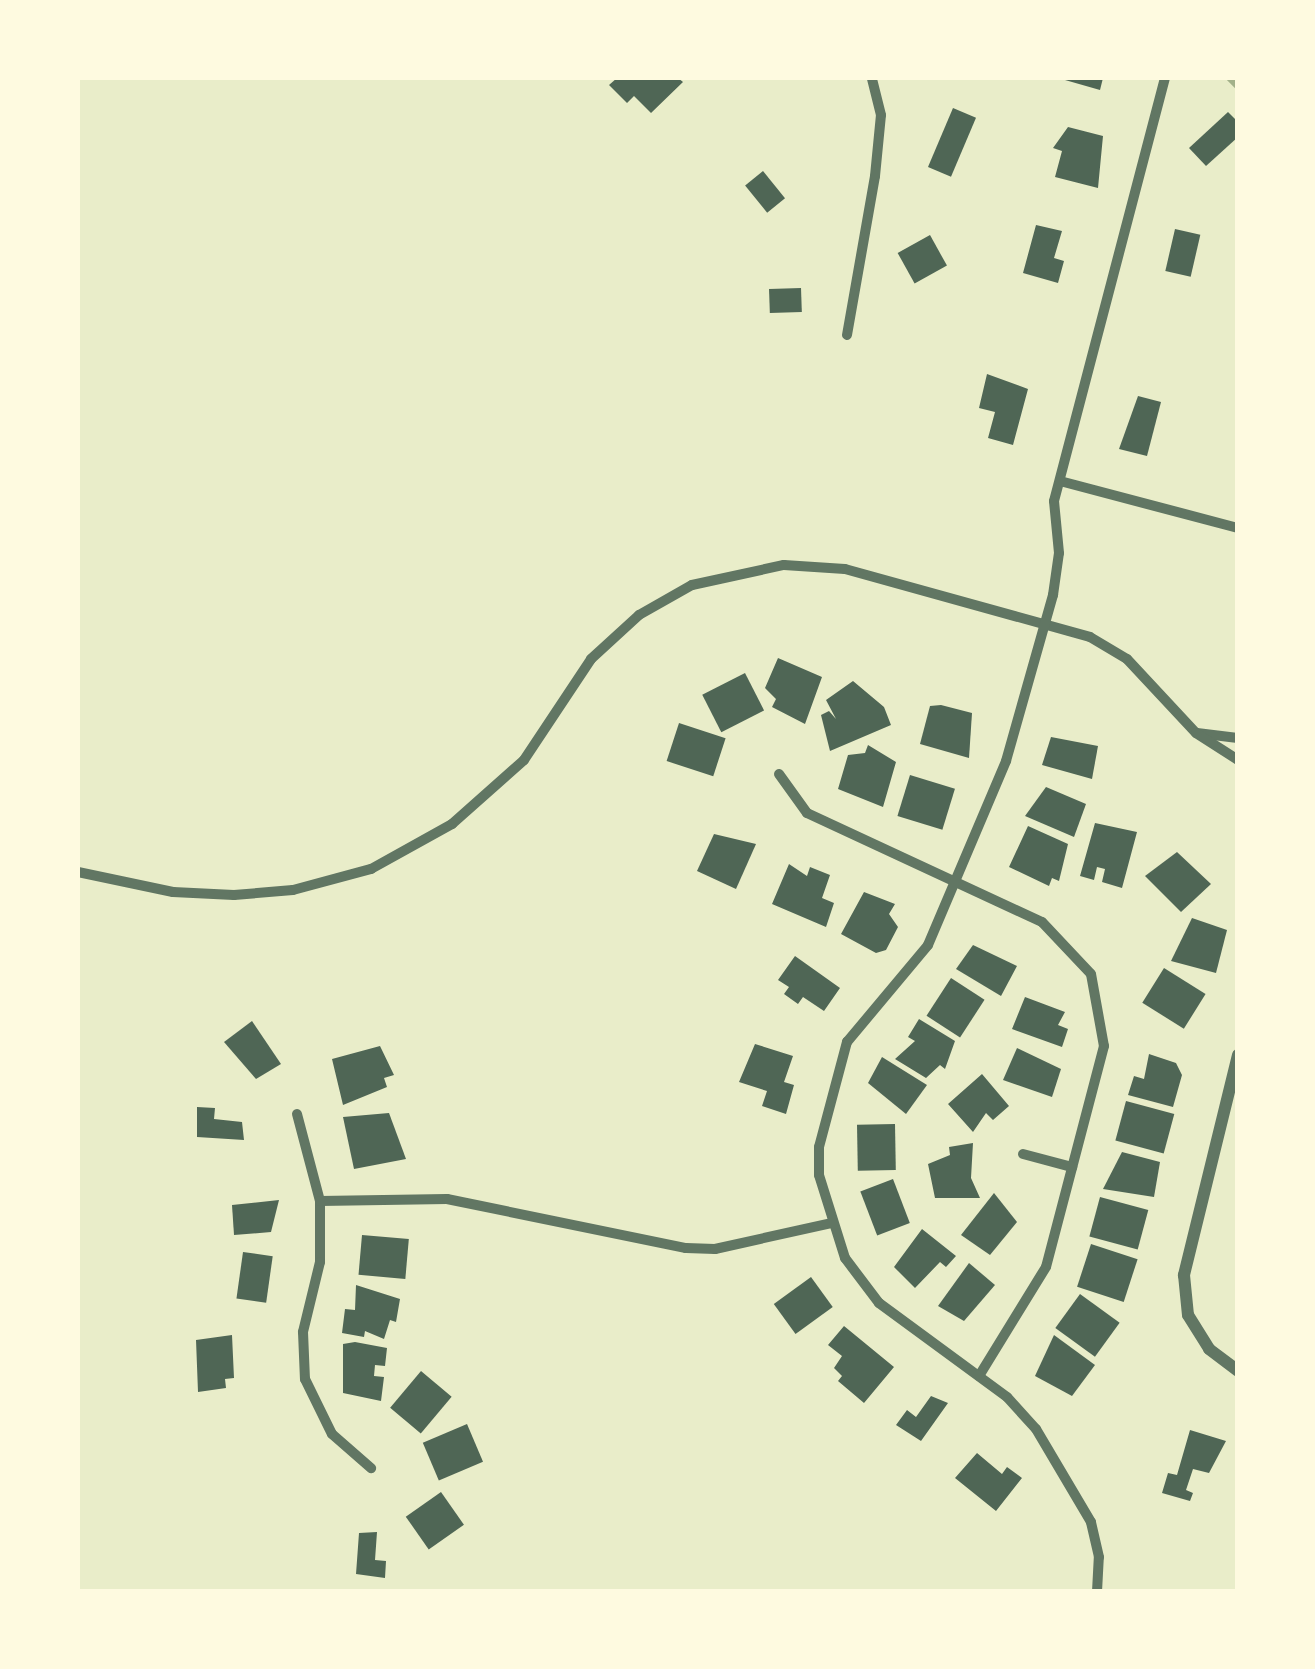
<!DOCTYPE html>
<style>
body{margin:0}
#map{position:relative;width:1315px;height:1669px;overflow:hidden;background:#e9edc9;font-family:"Archivo Narrow",sans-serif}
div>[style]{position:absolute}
.stream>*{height:6px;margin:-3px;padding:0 3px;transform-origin:3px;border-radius:3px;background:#a3b18a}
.building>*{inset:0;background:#4f6655;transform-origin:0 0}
.minor>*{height:10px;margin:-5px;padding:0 5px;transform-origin:5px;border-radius:5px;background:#617663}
.tertiary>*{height:12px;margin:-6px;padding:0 6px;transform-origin:6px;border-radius:6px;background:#617663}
span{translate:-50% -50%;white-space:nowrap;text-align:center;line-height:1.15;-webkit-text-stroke:10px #fefae0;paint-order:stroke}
.frame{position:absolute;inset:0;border:80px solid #fefae0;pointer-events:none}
</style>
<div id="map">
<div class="stream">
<div style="left:1229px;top:78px;width:13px;rotate:45deg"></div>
</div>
<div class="building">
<div style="clip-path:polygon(617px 78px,678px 78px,683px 82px,651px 113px,634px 96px,627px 103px,609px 85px)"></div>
<div style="clip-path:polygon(1058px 78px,1103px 78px,1100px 90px)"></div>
<div style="left:953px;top:108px;width:25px;height:64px;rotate:23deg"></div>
<div style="clip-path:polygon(1228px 112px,1238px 122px,1238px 137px,1206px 166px,1189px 148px)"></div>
<div style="clip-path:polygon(1068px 127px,1103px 136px,1098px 188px,1055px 177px,1062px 151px,1053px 148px)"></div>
<div style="left:763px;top:171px;width:35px;height:23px;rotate:51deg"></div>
<div style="clip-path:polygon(1036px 225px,1062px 231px,1054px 258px,1064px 261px,1058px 283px,1023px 273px)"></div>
<div style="left:1175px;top:229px;width:26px;height:43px;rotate:13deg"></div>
<div style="left:930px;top:235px;width:35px;height:37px;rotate:61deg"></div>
<div style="left:801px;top:288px;width:24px;height:32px;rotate:88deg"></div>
<div style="clip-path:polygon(987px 374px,1028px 389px,1013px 445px,988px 438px,995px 412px,979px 408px)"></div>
<div style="clip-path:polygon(1138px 396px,1161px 402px,1147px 456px,1119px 449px)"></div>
<div style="clip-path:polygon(778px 658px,822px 677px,805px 724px,772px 707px,776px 699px,765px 688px)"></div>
<div style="left:745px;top:673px;width:42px;height:48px;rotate:63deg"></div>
<div style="clip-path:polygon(853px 681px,884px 707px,891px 725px,830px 751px,821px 715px,829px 711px,836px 719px,826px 700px)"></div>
<div style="clip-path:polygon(941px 705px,972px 713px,969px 758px,920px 744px,930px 706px)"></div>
<div style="left:679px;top:723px;width:49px;height:40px;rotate:18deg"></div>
<div style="clip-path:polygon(1051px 737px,1098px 746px,1092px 779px,1042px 765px)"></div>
<div style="clip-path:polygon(868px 745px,896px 762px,883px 807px,838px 789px,848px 755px,865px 753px)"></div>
<div style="left:910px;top:775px;width:47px;height:43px;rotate:17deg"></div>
<div style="clip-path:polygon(1046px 787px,1086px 804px,1074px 837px,1025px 816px)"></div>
<div style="clip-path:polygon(1095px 823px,1137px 832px,1122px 888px,1102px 882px,1105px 869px,1097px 867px,1094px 880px,1080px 876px)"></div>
<div style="clip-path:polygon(1028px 826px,1068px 844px,1059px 881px,1052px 878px,1049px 886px,1009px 867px)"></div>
<div style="clip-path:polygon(714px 834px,756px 844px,736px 889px,697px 871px)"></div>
<div style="clip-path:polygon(1177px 852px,1211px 884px,1181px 912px,1145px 876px)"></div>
<div style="clip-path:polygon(789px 864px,807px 876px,810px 867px,830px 875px,822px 898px,834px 903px,826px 927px,772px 904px)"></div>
<div style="clip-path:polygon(864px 892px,895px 904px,889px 914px,898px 927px,886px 950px,876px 953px,841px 934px)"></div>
<div style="clip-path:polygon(1192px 918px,1227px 930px,1216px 973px,1171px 961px)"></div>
<div style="clip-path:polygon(973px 945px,1017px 966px,1001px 996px,956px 969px)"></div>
<div style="clip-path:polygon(795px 956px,840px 988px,824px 1011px,803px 997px,798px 1004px,784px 994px,789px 987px,778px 980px)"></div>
<div style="left:1164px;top:968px;width:49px;height:41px;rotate:32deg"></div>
<div style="left:951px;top:978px;width:40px;height:45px;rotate:33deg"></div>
<div style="clip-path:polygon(1025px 997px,1065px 1012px,1058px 1025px,1068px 1029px,1062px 1047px,1012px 1029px)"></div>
<div style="clip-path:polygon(919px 1019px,955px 1041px,945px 1069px,940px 1065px,926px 1078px,895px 1059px,915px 1041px,908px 1037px)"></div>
<div style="clip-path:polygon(252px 1021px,281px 1064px,256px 1079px,224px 1042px)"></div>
<div style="clip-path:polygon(755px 1044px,793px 1056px,784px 1082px,794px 1085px,786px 1114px,762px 1106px,767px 1091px,739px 1082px)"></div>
<div style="clip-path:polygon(380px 1046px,394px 1075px,384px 1078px,387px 1087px,343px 1105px,332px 1059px)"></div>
<div style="clip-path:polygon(1017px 1048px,1061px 1069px,1052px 1097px,1003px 1080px)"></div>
<div style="clip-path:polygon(1149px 1054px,1176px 1063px,1182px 1075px,1173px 1107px,1128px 1095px,1134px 1076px,1144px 1079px)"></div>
<div style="clip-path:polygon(882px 1057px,927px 1085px,906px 1114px,868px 1083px)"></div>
<div style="clip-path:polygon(982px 1074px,1009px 1106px,993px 1120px,986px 1113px,973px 1132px,948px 1104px)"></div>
<div style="left:1126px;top:1101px;width:50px;height:41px;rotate:15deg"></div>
<div style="clip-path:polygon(197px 1107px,215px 1108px,214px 1119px,242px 1122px,244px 1140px,197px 1137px)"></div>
<div style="clip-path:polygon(389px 1113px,406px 1159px,354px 1169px,343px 1117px)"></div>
<div style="left:895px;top:1124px;width:46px;height:38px;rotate:89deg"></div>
<div style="clip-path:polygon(973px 1143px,971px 1178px,980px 1198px,935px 1198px,928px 1164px,950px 1155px,949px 1147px)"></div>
<div style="clip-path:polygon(1122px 1152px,1160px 1162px,1154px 1197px,1103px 1189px)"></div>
<div style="left:893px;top:1179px;width:47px;height:35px;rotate:69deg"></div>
<div style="clip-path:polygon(994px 1193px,1017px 1222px,990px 1255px,961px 1235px)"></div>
<div style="left:1100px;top:1197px;width:50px;height:41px;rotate:15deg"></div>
<div style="clip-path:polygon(279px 1200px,271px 1232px,234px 1235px,232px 1205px)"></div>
<div style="clip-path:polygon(922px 1229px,956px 1256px,946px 1267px,940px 1262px,915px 1288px,894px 1267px)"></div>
<div style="left:362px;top:1235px;width:47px;height:40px;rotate:5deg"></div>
<div style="left:1091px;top:1244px;width:49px;height:45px;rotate:18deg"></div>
<div style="left:243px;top:1252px;width:30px;height:47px;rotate:8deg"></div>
<div style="clip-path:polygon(969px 1263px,995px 1285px,964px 1321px,938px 1306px)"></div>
<div style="left:811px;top:1277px;width:37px;height:46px;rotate:54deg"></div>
<div style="clip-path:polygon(356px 1285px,400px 1299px,396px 1322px,390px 1320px,384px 1339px,365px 1331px,364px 1337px,342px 1333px,345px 1309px,355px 1310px)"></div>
<div style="left:1080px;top:1294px;width:49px;height:42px;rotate:36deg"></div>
<div style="clip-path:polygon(844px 1326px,894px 1367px,864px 1403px,838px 1381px,842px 1376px,834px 1368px,842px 1356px,828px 1345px)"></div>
<div style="clip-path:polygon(232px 1335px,234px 1378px,225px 1379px,226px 1388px,198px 1392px,196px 1340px)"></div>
<div style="clip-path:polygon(1054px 1335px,1095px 1365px,1072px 1396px,1035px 1376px)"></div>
<div style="clip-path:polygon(355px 1342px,387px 1348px,385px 1366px,375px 1365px,374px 1376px,384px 1377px,381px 1401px,343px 1393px,343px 1344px)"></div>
<div style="left:421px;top:1371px;width:40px;height:48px;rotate:40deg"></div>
<div style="clip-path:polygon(931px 1396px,948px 1403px,921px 1441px,896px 1425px,907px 1410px,916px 1417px)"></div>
<div style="left:467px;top:1424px;width:41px;height:48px;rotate:67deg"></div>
<div style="clip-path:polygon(1190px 1430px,1226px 1441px,1209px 1473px,1193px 1469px,1186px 1490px,1193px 1493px,1190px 1501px,1162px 1493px,1168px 1473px,1177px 1475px)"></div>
<div style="clip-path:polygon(977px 1453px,1002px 1474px,1007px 1467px,1022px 1478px,996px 1511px,955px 1478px)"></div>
<div style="left:441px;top:1492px;width:40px;height:43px;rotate:55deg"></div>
<div style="clip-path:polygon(377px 1532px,375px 1560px,386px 1561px,385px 1578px,356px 1574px,359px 1533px)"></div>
</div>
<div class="minor">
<div style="left:847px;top:335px;width:161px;rotate:-80deg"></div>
<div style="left:875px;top:176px;width:61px;rotate:-84.4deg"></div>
<div style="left:881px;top:115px;width:38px;rotate:-104deg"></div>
<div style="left:1060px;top:481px;width:184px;rotate:14.8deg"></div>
<div style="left:1197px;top:733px;width:41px;rotate:7deg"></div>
<div style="left:779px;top:774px;width:48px;rotate:54.3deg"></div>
<div style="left:807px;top:813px;width:259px;rotate:24.9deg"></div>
<div style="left:1042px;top:922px;width:71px;rotate:46.7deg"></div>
<div style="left:1091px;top:974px;width:73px;rotate:79.8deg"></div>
<div style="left:1104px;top:1046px;width:228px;rotate:104.7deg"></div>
<div style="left:1046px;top:1267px;width:128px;rotate:121.6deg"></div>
<div style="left:78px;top:872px;width:97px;rotate:11.9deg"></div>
<div style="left:173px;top:892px;width:61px;rotate:2.8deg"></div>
<div style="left:234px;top:895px;width:59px;rotate:-4.8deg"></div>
<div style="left:293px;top:890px;width:81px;rotate:-15.1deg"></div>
<div style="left:371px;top:869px;width:93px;rotate:-29.1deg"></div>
<div style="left:452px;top:824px;width:96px;rotate:-41.6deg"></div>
<div style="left:524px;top:760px;width:121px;rotate:-56.4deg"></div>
<div style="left:591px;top:659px;width:65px;rotate:-42.5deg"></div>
<div style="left:639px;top:615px;width:61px;rotate:-29.5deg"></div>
<div style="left:692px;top:585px;width:94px;rotate:-12.3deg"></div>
<div style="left:784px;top:565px;width:61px;rotate:3.8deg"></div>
<div style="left:845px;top:569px;width:254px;rotate:15.5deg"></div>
<div style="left:1090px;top:637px;width:43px;rotate:30.7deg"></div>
<div style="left:1127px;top:659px;width:101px;rotate:47deg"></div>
<div style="left:1196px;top:733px;width:50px;rotate:32.7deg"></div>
<div style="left:297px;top:1114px;width:90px;rotate:75.2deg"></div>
<div style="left:320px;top:1201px;width:61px;rotate:90deg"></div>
<div style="left:320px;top:1262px;width:72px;rotate:103.7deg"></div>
<div style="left:303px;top:1332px;width:47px;rotate:87.6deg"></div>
<div style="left:305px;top:1379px;width:61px;rotate:63.9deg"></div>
<div style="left:332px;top:1434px;width:52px;rotate:41.1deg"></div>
<div style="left:1023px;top:1154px;width:51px;rotate:14.9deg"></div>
<div style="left:320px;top:1201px;width:127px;rotate:-0.9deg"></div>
<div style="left:447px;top:1199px;width:244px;rotate:11.6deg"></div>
<div style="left:686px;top:1248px;width:29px;rotate:2deg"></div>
<div style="left:715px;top:1249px;width:119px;rotate:-12.6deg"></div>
<div style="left:1097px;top:1592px;width:35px;rotate:-87deg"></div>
<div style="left:1099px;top:1557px;width:36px;rotate:-103deg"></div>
<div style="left:1091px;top:1522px;width:108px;rotate:-120.6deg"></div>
<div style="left:1036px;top:1429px;width:43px;rotate:-132.2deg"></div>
<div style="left:1007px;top:1397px;width:159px;rotate:-143.7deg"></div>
<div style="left:879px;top:1303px;width:56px;rotate:-127.1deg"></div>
<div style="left:845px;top:1258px;width:87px;rotate:-107.4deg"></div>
<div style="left:819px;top:1175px;width:28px;rotate:-90deg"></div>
<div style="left:819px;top:1147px;width:109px;rotate:-75.1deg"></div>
<div style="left:847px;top:1042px;width:126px;rotate:-50.1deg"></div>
<div style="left:928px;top:945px;width:200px;rotate:-67deg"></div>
<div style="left:1006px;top:761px;width:173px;rotate:-74.2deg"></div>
<div style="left:1053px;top:595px;width:42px;rotate:-81.9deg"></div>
<div style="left:1059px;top:553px;width:52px;rotate:-95.5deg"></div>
<div style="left:1054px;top:501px;width:437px;rotate:-75.3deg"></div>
</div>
<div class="tertiary">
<div style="left:1238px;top:1055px;width:227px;rotate:103.8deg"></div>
<div style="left:1184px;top:1275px;width:40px;rotate:84.3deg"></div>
<div style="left:1188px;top:1315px;width:40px;rotate:58deg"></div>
<div style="left:1209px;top:1349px;width:36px;rotate:37deg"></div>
</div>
<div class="frame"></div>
</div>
